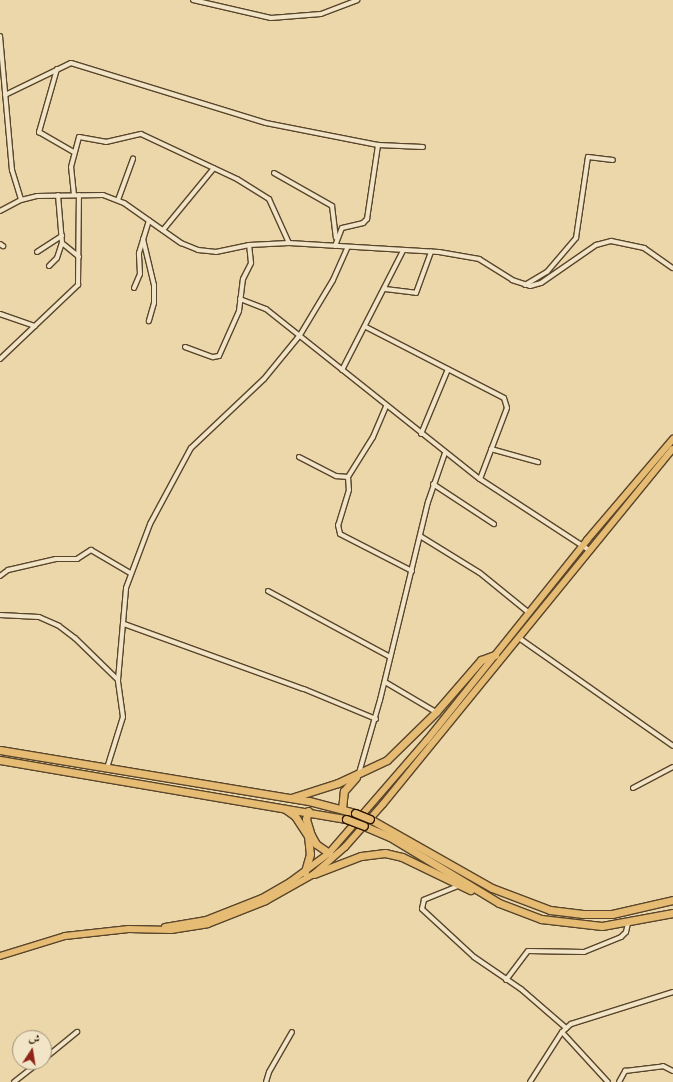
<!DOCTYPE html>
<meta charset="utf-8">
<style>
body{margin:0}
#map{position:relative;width:673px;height:1082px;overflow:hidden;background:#ebd7a9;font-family:"IM FELL English",Amiri,serif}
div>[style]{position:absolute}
.roads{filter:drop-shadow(1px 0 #59452b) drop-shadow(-1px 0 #59452b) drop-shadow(0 1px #59452b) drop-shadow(0 -1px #59452b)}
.minor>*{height:4px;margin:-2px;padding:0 2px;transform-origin:2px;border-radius:2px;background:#f2e5c7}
.primary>*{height:6px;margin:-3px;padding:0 3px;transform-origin:3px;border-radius:3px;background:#e6bc74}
.trunk>*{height:7px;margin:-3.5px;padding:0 3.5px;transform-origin:3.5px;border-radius:3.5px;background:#e6bc74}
.bridges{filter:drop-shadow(1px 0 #281401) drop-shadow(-1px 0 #281401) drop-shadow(0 1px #281401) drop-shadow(0 -1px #281401)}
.trunk-bridge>*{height:7px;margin:-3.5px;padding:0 3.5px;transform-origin:3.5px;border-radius:3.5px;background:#e6bc74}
span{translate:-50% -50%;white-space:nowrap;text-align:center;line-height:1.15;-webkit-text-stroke:4px #f2e5c7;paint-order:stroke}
.north{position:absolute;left:12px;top:1030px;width:40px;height:40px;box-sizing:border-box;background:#f2e5c7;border:1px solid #a19178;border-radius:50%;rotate:12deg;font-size:11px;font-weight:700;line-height:16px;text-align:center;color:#281401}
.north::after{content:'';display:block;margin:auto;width:14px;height:18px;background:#8f2418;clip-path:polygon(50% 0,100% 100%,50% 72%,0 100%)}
</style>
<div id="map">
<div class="roads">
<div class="minor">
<div style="left:193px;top:0;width:80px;rotate:13deg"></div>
<div style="left:271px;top:18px;width:50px;rotate:-4.6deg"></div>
<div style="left:321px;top:14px;width:39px;rotate:-21deg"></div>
<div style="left:0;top:36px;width:135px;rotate:84.9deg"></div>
<div style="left:12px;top:170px;width:31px;rotate:73deg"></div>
<div style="left:57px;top:69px;width:66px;rotate:105.9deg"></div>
<div style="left:39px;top:132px;width:39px;rotate:30deg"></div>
<div style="left:5px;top:95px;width:73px;rotate:-25.9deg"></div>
<div style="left:71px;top:63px;width:204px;rotate:17.1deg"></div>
<div style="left:266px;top:123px;width:114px;rotate:11.1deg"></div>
<div style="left:378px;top:145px;width:45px;rotate:2.5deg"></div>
<div style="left:274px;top:173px;width:67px;rotate:29.6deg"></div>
<div style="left:332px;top:206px;width:32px;rotate:83deg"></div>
<div style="left:58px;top:195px;width:48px;rotate:85.2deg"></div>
<div style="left:62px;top:243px;width:22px;rotate:39deg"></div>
<div style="left:74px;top:195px;width:28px;rotate:-96deg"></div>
<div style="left:71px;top:167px;width:31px;rotate:-75deg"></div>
<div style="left:79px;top:137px;width:27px;rotate:10deg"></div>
<div style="left:106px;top:142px;width:36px;rotate:-13deg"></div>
<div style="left:141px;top:134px;width:106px;rotate:25.1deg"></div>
<div style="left:237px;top:179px;width:38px;rotate:32deg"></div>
<div style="left:269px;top:199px;width:48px;rotate:65.6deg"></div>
<div style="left:118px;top:200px;width:44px;rotate:-69.9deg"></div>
<div style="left:0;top:211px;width:24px;rotate:-28deg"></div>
<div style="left:21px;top:200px;width:16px;rotate:-14deg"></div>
<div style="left:37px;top:196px;width:66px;rotate:-0.9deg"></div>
<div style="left:103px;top:195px;width:22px;rotate:21deg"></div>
<div style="left:124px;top:203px;width:70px;rotate:35.1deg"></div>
<div style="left:181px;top:243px;width:18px;rotate:22deg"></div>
<div style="left:198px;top:250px;width:18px;rotate:6deg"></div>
<div style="left:216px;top:252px;width:34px;rotate:-12deg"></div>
<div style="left:249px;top:245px;width:40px;rotate:-2.9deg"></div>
<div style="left:289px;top:243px;width:150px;rotate:3.4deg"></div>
<div style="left:439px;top:252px;width:41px;rotate:9.9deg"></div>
<div style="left:479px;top:259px;width:39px;rotate:32deg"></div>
<div style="left:512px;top:280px;width:19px;rotate:18deg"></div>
<div style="left:530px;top:286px;width:11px;rotate:-15deg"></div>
<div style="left:541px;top:283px;width:67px;rotate:-34.6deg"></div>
<div style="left:596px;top:245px;width:16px;rotate:-15deg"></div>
<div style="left:611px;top:241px;width:34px;rotate:12deg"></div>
<div style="left:644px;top:248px;width:35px;rotate:35deg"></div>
<div style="left:163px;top:230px;width:80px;rotate:-50.6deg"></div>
<div style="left:143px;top:239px;width:47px;rotate:76.6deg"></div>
<div style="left:154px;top:285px;width:18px;rotate:90deg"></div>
<div style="left:154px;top:303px;width:19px;rotate:106deg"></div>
<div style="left:0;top:244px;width:4px;rotate:34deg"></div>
<div style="left:335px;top:246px;width:19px;rotate:-69deg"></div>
<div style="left:342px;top:228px;width:22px;rotate:-13deg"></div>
<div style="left:363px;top:223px;width:6px;rotate:-45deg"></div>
<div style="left:367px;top:219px;width:75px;rotate:-81.5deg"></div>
<div style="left:37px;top:252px;width:30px;rotate:-33deg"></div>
<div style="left:49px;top:266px;width:11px;rotate:-45deg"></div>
<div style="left:57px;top:258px;width:16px;rotate:-72deg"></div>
<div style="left:525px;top:285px;width:26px;rotate:-31deg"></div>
<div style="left:547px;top:272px;width:45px;rotate:-49.5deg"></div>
<div style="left:576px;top:238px;width:82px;rotate:-81.6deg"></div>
<div style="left:588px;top:157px;width:25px;rotate:7deg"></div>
<div style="left:134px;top:288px;width:15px;rotate:-67deg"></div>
<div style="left:140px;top:274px;width:21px;rotate:-93deg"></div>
<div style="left:139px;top:253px;width:34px;rotate:-73deg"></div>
<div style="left:385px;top:289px;width:31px;rotate:7deg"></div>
<div style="left:416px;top:293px;width:44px;rotate:-69.9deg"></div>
<div style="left:240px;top:299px;width:28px;rotate:21deg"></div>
<div style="left:266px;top:309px;width:273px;rotate:38.5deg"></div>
<div style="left:480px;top:479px;width:130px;rotate:33.1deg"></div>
<div style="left:0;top:314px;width:37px;rotate:19deg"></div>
<div style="left:366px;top:327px;width:155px;rotate:27.2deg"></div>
<div style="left:504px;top:398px;width:10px;rotate:73deg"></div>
<div style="left:507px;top:408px;width:76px;rotate:110.8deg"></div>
<div style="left:185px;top:347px;width:30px;rotate:20deg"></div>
<div style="left:213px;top:357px;width:6px;rotate:-9deg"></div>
<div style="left:219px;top:356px;width:49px;rotate:-66deg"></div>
<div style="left:239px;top:311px;width:32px;rotate:-83deg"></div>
<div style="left:243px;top:279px;width:18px;rotate:-63deg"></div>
<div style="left:251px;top:263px;width:18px;rotate:-96deg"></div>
<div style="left:0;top:359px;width:108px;rotate:-43.5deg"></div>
<div style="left:78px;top:285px;width:90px;rotate:-89.4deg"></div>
<div style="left:342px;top:370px;width:134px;rotate:-62.9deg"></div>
<div style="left:421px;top:434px;width:70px;rotate:-67.4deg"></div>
<div style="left:491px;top:449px;width:49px;rotate:15.5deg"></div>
<div style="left:299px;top:457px;width:42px;rotate:27.2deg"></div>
<div style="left:336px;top:476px;width:12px;rotate:5deg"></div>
<div style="left:348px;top:477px;width:47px;rotate:-58deg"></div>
<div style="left:373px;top:437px;width:34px;rotate:-67deg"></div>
<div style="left:348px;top:477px;width:13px;rotate:86deg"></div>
<div style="left:349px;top:490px;width:37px;rotate:107deg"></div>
<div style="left:338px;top:525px;width:9px;rotate:77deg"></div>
<div style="left:340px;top:534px;width:81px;rotate:27.2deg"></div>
<div style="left:433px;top:484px;width:73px;rotate:33.3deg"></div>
<div style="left:420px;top:536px;width:70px;rotate:31.7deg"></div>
<div style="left:480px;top:573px;width:62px;rotate:39.1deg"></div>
<div style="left:0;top:576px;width:10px;rotate:-37deg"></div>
<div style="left:8px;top:570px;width:49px;rotate:-12.9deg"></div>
<div style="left:56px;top:559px;width:21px"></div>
<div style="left:77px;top:559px;width:17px;rotate:-33deg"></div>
<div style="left:91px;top:550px;width:45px;rotate:30.5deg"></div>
<div style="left:268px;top:591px;width:139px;rotate:28.4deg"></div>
<div style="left:0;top:615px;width:39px;rotate:3deg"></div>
<div style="left:39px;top:617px;width:22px;rotate:24deg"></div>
<div style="left:59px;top:626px;width:20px;rotate:37deg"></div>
<div style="left:75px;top:638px;width:60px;rotate:44.3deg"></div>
<div style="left:124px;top:624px;width:191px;rotate:19.9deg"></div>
<div style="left:304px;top:689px;width:78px;rotate:22.6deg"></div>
<div style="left:519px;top:638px;width:188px;rotate:35deg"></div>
<div style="left:385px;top:682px;width:59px;rotate:30.5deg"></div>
<div style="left:107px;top:768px;width:53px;rotate:-72.6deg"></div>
<div style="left:123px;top:717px;width:37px;rotate:-98deg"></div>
<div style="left:118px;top:680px;width:92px;rotate:-85deg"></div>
<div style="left:126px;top:588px;width:68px;rotate:-69.4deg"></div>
<div style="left:150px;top:524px;width:86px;rotate:-61.7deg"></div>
<div style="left:191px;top:448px;width:100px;rotate:-43.4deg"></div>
<div style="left:264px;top:379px;width:57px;rotate:-50.7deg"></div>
<div style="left:300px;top:335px;width:64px;rotate:-59deg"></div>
<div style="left:333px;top:280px;width:35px;rotate:-66deg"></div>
<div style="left:359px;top:773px;width:76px;rotate:-74deg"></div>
<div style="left:380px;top:700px;width:204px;rotate:-76.4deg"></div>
<div style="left:428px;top:502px;width:52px;rotate:-70.9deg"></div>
<div style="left:633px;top:788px;width:45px;rotate:-27.7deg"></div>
<div style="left:458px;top:886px;width:37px;rotate:158deg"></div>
<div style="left:424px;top:900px;width:9px;rotate:103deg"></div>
<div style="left:422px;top:909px;width:71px;rotate:42.7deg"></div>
<div style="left:474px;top:957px;width:57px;rotate:34.2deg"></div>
<div style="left:521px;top:989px;width:60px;rotate:40.9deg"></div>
<div style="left:506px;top:980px;width:36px;rotate:-53deg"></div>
<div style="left:528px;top:951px;width:56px;rotate:1deg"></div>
<div style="left:584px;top:952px;width:40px;rotate:-22deg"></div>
<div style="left:621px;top:937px;width:7px;rotate:-45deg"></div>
<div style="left:626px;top:932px;width:9px;rotate:-77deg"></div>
<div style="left:562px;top:1032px;width:68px;rotate:47.4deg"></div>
<div style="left:44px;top:1059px;width:43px;rotate:-39.3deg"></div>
<div style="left:14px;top:1082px;width:33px;rotate:-38deg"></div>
<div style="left:266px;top:1082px;width:10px;rotate:-73deg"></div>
<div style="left:269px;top:1072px;width:46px;rotate:-60.1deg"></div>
<div style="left:530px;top:1082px;width:59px;rotate:-57.4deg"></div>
<div style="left:562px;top:1032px;width:12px;rotate:-42deg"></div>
<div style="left:571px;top:1024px;width:107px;rotate:-17.4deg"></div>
<div style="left:619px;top:1082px;width:13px;rotate:-61deg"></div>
<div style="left:625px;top:1071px;width:38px;rotate:-7deg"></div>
<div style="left:663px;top:1066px;width:11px;rotate:27deg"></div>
</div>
<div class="primary">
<div style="left:165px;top:927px;width:42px;rotate:-9.7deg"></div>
<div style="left:206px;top:920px;width:60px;rotate:-21.4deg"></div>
<div style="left:262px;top:898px;width:32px;rotate:-30deg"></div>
<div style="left:290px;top:882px;width:49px;rotate:-36.6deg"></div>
<div style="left:329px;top:853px;width:150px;rotate:-49.1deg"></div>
<div style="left:427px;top:740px;width:256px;rotate:-51.3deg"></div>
<div style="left:587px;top:540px;width:133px;rotate:-49.6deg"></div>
<div style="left:0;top:956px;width:68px;rotate:-17.1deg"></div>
<div style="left:65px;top:936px;width:64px;rotate:-6.2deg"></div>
<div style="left:129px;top:929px;width:42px;rotate:1.4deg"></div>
<div style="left:171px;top:930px;width:37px;rotate:-9deg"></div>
<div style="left:208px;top:924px;width:62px;rotate:-21.6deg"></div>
<div style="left:266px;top:901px;width:55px;rotate:-29.4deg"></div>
<div style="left:314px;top:874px;width:41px;rotate:-41.1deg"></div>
<div style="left:345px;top:847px;width:57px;rotate:-48.5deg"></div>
<div style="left:383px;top:804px;width:458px;rotate:-50.8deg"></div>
</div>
<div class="trunk">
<div style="left:0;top:750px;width:313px;rotate:9.4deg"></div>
<div style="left:309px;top:801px;width:48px;rotate:14.6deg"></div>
<div style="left:0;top:760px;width:351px;rotate:9.7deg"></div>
<div style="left:291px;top:798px;width:49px;rotate:-17.7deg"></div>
<div style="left:338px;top:783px;width:54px;rotate:-25.1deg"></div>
<div style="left:387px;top:760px;width:69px;rotate:-44.4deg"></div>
<div style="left:436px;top:712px;width:69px;rotate:-49.1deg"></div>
<div style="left:481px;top:660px;width:15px;rotate:-20deg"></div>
<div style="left:285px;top:809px;width:12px;rotate:35deg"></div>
<div style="left:295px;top:816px;width:24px;rotate:57deg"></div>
<div style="left:308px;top:836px;width:18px;rotate:84deg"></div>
<div style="left:310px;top:854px;width:19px;rotate:106deg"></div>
<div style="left:342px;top:809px;width:18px;rotate:-84deg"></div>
<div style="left:344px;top:791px;width:18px;rotate:-49deg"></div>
<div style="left:308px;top:811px;width:8px;rotate:104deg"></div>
<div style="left:306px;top:819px;width:17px;rotate:73deg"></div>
<div style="left:311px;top:835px;width:10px;rotate:61deg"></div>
<div style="left:316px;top:844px;width:16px;rotate:35deg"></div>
<div style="left:370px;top:819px;width:140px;rotate:29.5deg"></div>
<div style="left:492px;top:888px;width:62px;rotate:20.8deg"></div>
<div style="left:550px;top:910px;width:33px;rotate:7deg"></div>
<div style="left:583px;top:914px;width:29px"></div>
<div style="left:612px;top:914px;width:63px;rotate:-12.9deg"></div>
<div style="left:364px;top:826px;width:28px;rotate:23deg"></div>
<div style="left:390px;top:837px;width:127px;rotate:31.2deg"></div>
<div style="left:499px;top:903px;width:45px;rotate:20.9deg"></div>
<div style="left:541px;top:919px;width:61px;rotate:6.5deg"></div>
<div style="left:602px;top:926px;width:72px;rotate:-10.4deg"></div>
<div style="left:314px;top:874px;width:50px;rotate:-21deg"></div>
<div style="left:361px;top:856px;width:24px;rotate:-7deg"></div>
<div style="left:385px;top:853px;width:17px;rotate:13deg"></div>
<div style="left:402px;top:857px;width:76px;rotate:25.9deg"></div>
</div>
</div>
<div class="bridges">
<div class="trunk-bridge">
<div style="left:355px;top:813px;width:16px;rotate:22deg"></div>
<div style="left:346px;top:819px;width:19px;rotate:21deg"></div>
</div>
</div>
<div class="north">ش</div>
</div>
